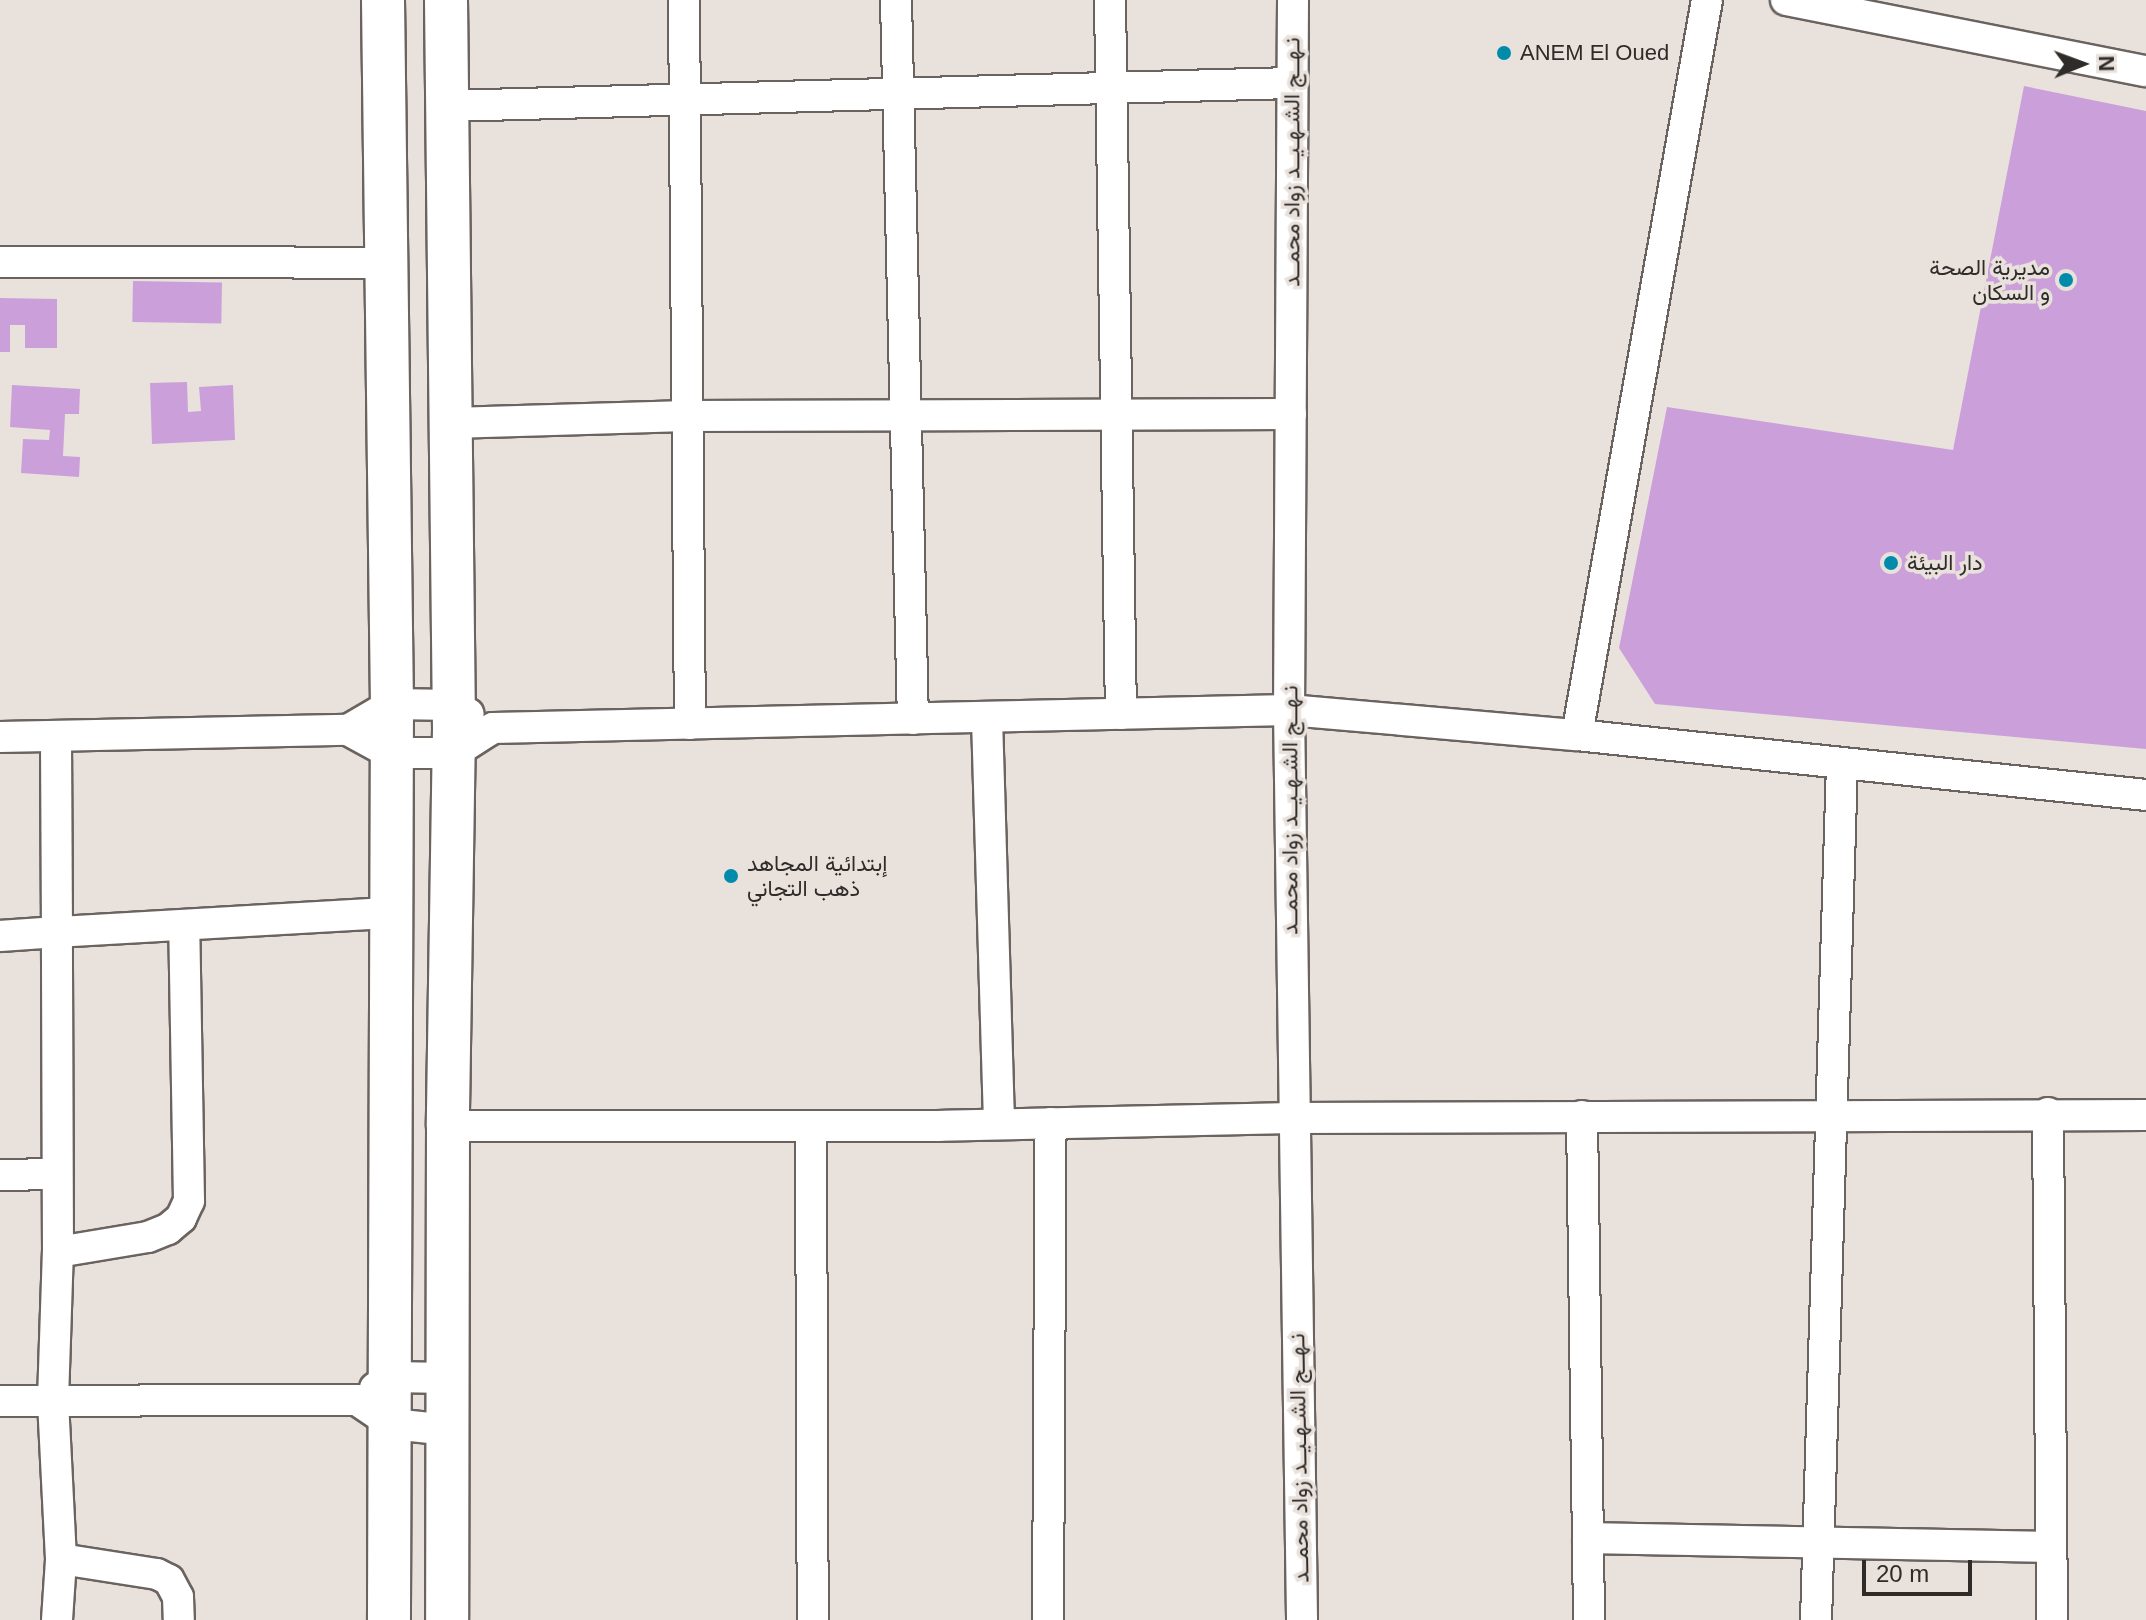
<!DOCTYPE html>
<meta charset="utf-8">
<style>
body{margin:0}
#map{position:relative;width:2146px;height:1620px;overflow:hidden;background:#e9e1dc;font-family:Arial,Vazirmatn,sans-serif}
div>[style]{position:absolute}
.building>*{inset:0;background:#cba0da;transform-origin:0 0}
.roads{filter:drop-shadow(2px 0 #6a635f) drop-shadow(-2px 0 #6a635f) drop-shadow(0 2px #6a635f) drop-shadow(0 -2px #6a635f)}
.street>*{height:30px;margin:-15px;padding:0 15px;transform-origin:15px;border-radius:15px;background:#fff}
.secondary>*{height:42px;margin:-21px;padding:0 21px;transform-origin:21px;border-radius:21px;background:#fff}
.dots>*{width:22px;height:22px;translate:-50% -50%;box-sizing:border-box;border:4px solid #e9e1dc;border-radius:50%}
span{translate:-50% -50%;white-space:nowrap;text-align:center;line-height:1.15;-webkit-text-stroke:7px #e9e1dc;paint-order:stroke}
.poi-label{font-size:22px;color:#2e2b29}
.left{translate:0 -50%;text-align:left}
.right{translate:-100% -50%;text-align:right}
.street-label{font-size:22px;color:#2e2b29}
.north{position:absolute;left:2042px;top:24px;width:80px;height:80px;-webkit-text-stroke:6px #e9e1dc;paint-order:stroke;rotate:89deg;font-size:22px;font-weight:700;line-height:32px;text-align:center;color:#2e2b29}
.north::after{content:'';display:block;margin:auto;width:28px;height:36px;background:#2e2b29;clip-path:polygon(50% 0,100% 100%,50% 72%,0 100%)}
.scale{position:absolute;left:1862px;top:1560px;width:110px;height:36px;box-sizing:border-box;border:4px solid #2e2b29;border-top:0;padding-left:10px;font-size:24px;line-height:28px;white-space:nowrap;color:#2e2b29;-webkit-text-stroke:6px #e9e1dc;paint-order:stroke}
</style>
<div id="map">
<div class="building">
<div style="clip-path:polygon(2024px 86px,2146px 111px,2146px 749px,1655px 704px,1619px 648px,1667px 407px,1953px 450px)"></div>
<div style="left:133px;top:281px;width:89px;height:41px;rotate:1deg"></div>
<div style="clip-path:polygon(0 298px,57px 299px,57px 348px,25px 348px,25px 325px,10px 325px,10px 352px,0 352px)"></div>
<div style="clip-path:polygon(187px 382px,188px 412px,201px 411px,199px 387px,233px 385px,235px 440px,152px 444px,150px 383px)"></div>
<div style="clip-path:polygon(12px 385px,80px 389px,79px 414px,65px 414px,63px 456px,80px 457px,79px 477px,21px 473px,23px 439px,49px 440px,50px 430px,10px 427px)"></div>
</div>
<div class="roads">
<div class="street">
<div style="left:684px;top:0;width:724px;rotate:89.53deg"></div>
<div style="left:896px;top:0;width:719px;rotate:88.65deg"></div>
<div style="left:1110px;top:0;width:714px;rotate:89.12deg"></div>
<div style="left:1293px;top:0;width:710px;rotate:90.32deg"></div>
<div style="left:1289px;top:710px;width:910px;rotate:89.18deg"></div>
<div style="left:1786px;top:0;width:367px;rotate:11.2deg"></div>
<div style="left:447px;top:106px;width:846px;rotate:-1.56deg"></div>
<div style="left:0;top:262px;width:387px;rotate:0.1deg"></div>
<div style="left:451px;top:423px;width:236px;rotate:-1.7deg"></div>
<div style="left:687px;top:416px;width:604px;rotate:-0.19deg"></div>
<div style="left:987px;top:718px;width:406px;rotate:88.3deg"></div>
<div style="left:348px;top:730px;width:48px;rotate:28.7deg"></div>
<div style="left:390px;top:753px;width:64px"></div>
<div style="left:454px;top:753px;width:46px;rotate:-32.7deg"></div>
<div style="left:493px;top:728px;width:796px;rotate:-1.3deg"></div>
<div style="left:1289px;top:710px;width:289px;rotate:5deg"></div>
<div style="left:1577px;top:735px;width:572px;rotate:6.02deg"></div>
<div style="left:1577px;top:735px;width:746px;rotate:-79.97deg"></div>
<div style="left:0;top:737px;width:348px;rotate:-1.2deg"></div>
<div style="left:348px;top:730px;width:51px;rotate:-30.6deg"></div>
<div style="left:392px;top:704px;width:62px;rotate:0.9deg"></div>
<div style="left:454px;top:705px;width:17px;rotate:31deg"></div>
<div style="left:0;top:936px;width:57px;rotate:-4deg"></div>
<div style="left:57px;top:932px;width:196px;rotate:-90.3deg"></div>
<div style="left:2048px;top:1113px;width:507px;rotate:89.55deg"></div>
<div style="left:1582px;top:1116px;width:504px;rotate:89.2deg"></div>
<div style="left:448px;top:1126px;width:489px"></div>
<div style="left:937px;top:1126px;width:355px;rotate:-1.3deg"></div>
<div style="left:1292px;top:1118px;width:854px;rotate:-0.2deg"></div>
<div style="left:811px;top:1127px;width:493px;rotate:89.8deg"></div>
<div style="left:0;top:1175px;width:57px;rotate:-1deg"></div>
<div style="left:58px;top:1252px;width:91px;rotate:-9.5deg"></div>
<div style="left:148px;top:1237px;width:22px;rotate:-22deg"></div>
<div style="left:168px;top:1229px;width:17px;rotate:-40deg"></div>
<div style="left:181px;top:1218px;width:19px;rotate:-65deg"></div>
<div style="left:189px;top:1201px;width:276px;rotate:-91deg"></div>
<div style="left:375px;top:1388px;width:19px;rotate:-35deg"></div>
<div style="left:391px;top:1377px;width:57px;rotate:1deg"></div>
<div style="left:0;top:1401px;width:357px;rotate:-0.2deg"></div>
<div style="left:357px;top:1400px;width:42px;rotate:34.4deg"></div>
<div style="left:392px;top:1424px;width:57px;rotate:6deg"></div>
<div style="left:1588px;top:1538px;width:463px;rotate:1.1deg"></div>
<div style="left:61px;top:1559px;width:97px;rotate:8.9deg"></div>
<div style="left:157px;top:1574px;width:13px;rotate:27deg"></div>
<div style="left:169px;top:1580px;width:19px;rotate:62deg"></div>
<div style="left:178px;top:1597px;width:23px;rotate:88deg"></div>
<div style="left:57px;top:1620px;width:61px;rotate:-86.2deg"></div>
<div style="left:61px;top:1559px;width:159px;rotate:-92.9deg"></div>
<div style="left:53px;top:1400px;width:148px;rotate:-88.1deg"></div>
<div style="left:58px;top:1252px;width:320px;rotate:-90.2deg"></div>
<div style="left:57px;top:932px;width:333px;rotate:-3.3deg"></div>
<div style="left:1048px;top:1620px;width:497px;rotate:-89.7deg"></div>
<div style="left:1816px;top:1620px;width:857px;rotate:-88.26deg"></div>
</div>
<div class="secondary">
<div style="left:383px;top:0;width:704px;rotate:89.27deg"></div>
<div style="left:392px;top:704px;width:916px;rotate:90.19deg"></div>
<div style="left:446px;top:0;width:729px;rotate:89.37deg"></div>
<div style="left:454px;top:729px;width:397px;rotate:90.9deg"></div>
<div style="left:448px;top:1126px;width:494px;rotate:90.1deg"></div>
</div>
</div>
<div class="dots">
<div style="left:1504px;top:53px;background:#008baa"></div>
<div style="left:2066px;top:280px;background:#008baa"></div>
<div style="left:1891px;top:563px;background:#008baa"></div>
<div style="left:731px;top:876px;background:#008baa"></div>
</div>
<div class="poi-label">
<span class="left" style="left:1520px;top:53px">ANEM El Oued</span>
<span class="right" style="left:2050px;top:280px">مديرية الصحة<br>و السكان</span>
<span class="left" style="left:1907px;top:563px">دار البيئة</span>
<span class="left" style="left:747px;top:876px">إبتدائية المجاهد<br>ذهب التجاني</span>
</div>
<div class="street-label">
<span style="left:1292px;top:162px;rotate:-90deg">نـهــج الشـهـيــد زواد محمــد</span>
<span style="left:1290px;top:810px;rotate:-90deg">نـهــج الشـهـيــد زواد محمــد</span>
<span style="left:1299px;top:1458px;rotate:-91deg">نـهــج الشـهـيــد زواد محمــد</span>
</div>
<div class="north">N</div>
<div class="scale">20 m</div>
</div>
